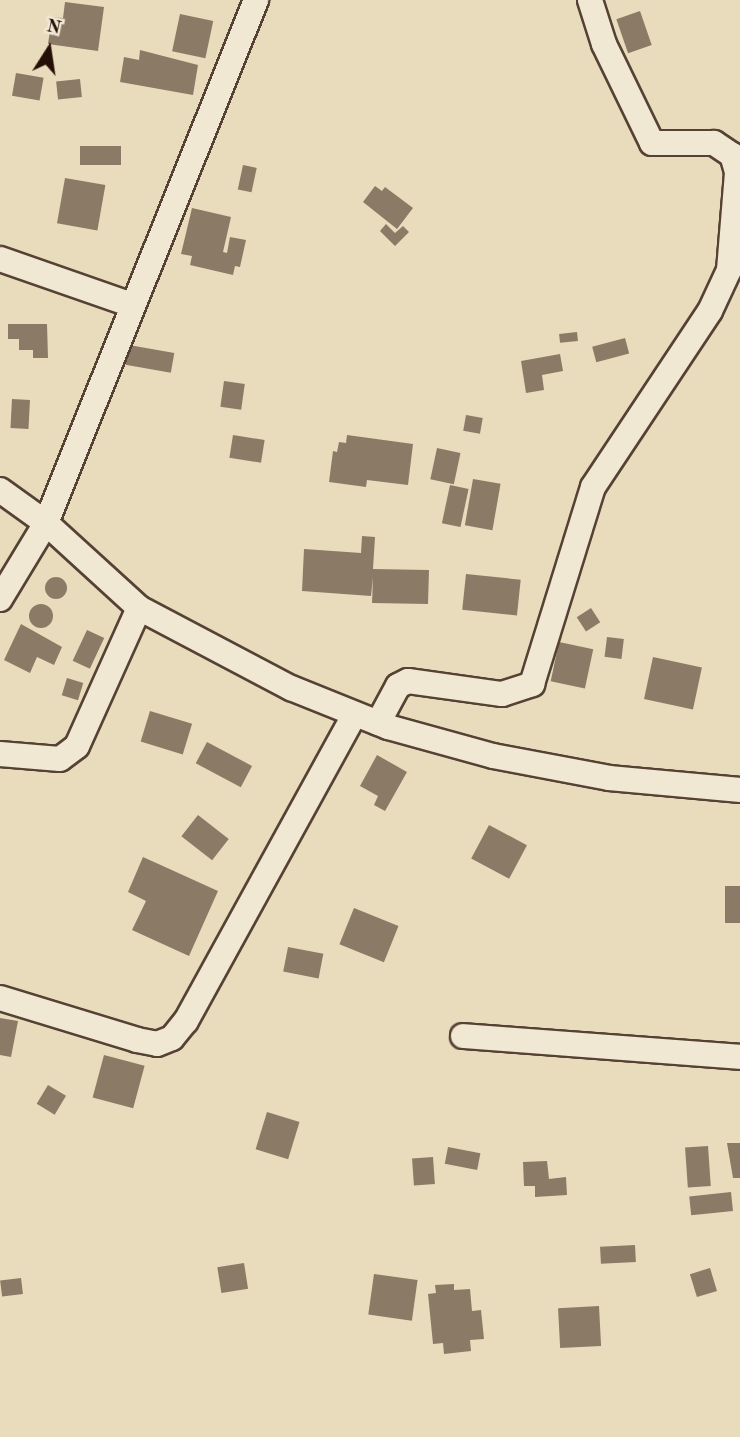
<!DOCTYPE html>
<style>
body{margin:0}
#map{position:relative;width:740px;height:1437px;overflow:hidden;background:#e8dcbc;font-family:"Old Standard TT",serif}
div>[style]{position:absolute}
.building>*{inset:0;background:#8b7a65;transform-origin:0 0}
.round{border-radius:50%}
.roads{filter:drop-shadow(2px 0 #564234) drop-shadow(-2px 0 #564234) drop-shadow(0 2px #564234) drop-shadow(0 -2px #564234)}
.street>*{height:24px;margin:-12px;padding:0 12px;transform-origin:12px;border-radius:12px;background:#f0e8d3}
span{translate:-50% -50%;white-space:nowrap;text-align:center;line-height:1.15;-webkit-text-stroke:5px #f0e8d3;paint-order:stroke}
.north{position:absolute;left:14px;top:14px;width:70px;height:70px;-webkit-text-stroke:5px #f0e8d3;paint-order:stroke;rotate:12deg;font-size:19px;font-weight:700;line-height:28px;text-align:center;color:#260f06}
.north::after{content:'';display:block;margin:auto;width:24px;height:32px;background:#260f06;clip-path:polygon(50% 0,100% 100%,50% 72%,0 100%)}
</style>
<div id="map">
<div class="building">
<div style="clip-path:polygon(65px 2px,104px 7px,98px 51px,48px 44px,52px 17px,63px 18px)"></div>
<div style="left:640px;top:11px;width:36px;height:25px;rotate:71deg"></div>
<div style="left:180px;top:14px;width:34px;height:38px;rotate:12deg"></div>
<div style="clip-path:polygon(140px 50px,198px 65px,193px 95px,120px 82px,124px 57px,139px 60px)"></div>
<div style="left:16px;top:73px;width:28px;height:23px;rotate:10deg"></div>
<div style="left:80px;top:79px;width:18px;height:24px;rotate:84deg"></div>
<div style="left:80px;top:146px;width:41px;height:19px"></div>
<div style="left:243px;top:165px;width:14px;height:25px;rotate:12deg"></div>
<div style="left:65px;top:178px;width:41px;height:46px;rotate:10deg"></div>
<div style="clip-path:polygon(375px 186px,382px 191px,385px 187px,413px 208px,397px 229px,363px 202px)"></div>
<div style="clip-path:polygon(192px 208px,231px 217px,223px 252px,227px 253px,230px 237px,246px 240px,240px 267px,235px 266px,233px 275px,190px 265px,192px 256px,181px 254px)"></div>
<div style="clip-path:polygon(386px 224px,395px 233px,403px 226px,409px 232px,395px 246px,380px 231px)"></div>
<div style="clip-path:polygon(8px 324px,47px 324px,48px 358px,33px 358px,33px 350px,19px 350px,19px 339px,8px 339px)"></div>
<div style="left:577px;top:332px;width:9px;height:18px;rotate:84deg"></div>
<div style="left:625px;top:338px;width:16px;height:34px;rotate:75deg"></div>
<div style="left:129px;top:345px;width:46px;height:20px;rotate:10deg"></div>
<div style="clip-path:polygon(560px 354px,563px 371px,542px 375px,544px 390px,526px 393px,521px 361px)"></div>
<div style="left:224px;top:381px;width:21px;height:26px;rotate:8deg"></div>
<div style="left:12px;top:399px;width:18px;height:29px;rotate:3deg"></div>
<div style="left:466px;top:415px;width:17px;height:16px;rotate:10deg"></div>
<div style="left:233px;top:435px;width:32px;height:23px;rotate:9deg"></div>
<div style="clip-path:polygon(347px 435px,413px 444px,408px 485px,367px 480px,366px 487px,329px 482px,333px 451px,337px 452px,339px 442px,346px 443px)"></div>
<div style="left:437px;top:448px;width:24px;height:32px;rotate:12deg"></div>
<div style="left:473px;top:479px;width:28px;height:47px;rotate:10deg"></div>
<div style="left:450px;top:485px;width:19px;height:39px;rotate:12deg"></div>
<div style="clip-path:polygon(362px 536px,375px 537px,373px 569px,429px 570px,428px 604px,372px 603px,373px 577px,371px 596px,302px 591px,304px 549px,361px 553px)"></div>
<div style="left:466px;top:574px;width:55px;height:36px;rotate:6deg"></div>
<div class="round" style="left:45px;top:577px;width:22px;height:22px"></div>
<div class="round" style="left:29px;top:604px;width:24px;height:24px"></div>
<div style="left:591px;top:608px;width:17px;height:17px;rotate:57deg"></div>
<div style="clip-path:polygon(21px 624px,62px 647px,54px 665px,37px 657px,30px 673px,4px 660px)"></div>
<div style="left:87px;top:630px;width:19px;height:34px;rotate:25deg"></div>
<div style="left:607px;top:637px;width:17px;height:20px;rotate:7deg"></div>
<div style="left:559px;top:642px;width:35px;height:40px;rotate:12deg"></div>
<div style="left:653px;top:657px;width:50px;height:43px;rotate:12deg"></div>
<div style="left:67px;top:678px;width:17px;height:18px;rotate:17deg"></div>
<div style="left:150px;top:711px;width:44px;height:32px;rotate:17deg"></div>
<div style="left:207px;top:742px;width:51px;height:24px;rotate:28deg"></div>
<div style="clip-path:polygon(377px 755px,407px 772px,385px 811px,374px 805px,378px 796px,360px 786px)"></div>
<div style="left:198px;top:815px;width:39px;height:27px;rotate:38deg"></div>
<div style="left:489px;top:825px;width:43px;height:38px;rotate:28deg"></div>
<div style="clip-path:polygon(143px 857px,218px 891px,189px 956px,132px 930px,146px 901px,128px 892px)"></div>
<div style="left:740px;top:886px;width:37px;height:15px;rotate:90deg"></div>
<div style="left:354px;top:908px;width:48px;height:39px;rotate:22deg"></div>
<div style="left:288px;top:947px;width:36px;height:25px;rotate:11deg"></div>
<div style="clip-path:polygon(0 1018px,18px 1021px,11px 1057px,0 1055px)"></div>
<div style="left:104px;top:1055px;width:42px;height:44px;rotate:15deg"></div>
<div style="left:48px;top:1085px;width:21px;height:22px;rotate:31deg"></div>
<div style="left:267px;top:1112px;width:34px;height:39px;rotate:17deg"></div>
<div style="clip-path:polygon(727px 1143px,740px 1143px,740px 1178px,733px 1178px)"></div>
<div style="left:708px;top:1146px;width:40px;height:23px;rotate:86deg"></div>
<div style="left:448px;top:1147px;width:33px;height:17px;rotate:11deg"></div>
<div style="left:433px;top:1157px;width:27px;height:21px;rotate:86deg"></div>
<div style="clip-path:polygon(547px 1161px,549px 1179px,566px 1177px,567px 1195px,535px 1197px,535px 1186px,524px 1186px,523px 1162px)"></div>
<div style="left:731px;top:1192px;width:19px;height:42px;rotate:84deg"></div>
<div style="left:635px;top:1245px;width:17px;height:35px;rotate:87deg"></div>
<div style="left:244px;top:1263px;width:26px;height:27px;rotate:81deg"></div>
<div style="left:710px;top:1268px;width:24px;height:21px;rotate:73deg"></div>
<div style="left:374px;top:1274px;width:44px;height:41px;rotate:8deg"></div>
<div style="left:21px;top:1278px;width:16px;height:21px;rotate:83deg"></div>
<div style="clip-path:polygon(454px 1284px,454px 1290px,470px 1289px,472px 1311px,481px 1310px,484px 1339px,470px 1340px,471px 1351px,444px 1354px,443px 1343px,433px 1344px,428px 1294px,436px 1293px,435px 1285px)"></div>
<div style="left:599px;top:1306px;width:40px;height:41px;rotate:87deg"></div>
</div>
<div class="roads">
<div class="street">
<div style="left:0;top:259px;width:140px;rotate:19.2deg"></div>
<div style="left:0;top:490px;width:57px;rotate:35.7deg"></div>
<div style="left:46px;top:523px;width:126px;rotate:42.4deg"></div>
<div style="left:139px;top:608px;width:172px;rotate:27.8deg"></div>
<div style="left:291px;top:688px;width:105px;rotate:21.9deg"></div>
<div style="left:388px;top:727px;width:109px;rotate:15.4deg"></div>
<div style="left:493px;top:756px;width:118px;rotate:10.7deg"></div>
<div style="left:609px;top:778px;width:132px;rotate:5.2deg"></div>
<div style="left:0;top:599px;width:89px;rotate:-58.8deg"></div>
<div style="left:46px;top:523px;width:564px;rotate:-68.12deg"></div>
<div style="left:378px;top:723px;width:42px;rotate:-61.6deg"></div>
<div style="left:398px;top:686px;width:11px;rotate:-27deg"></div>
<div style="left:408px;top:681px;width:95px;rotate:7.9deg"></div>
<div style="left:502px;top:694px;width:32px;rotate:-18deg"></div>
<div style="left:532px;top:684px;width:206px;rotate:-72.8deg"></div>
<div style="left:593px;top:487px;width:211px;rotate:-56.4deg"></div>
<div style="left:710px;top:311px;width:45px;rotate:-65.1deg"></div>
<div style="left:729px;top:270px;width:98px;rotate:-85.3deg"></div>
<div style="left:737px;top:172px;width:18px;rotate:-106deg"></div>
<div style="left:732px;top:155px;width:22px;rotate:-146deg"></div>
<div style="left:714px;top:143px;width:62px;rotate:180deg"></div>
<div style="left:652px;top:143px;width:110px;rotate:-115.9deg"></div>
<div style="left:604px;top:44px;width:46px;rotate:-107.7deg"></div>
<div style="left:0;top:754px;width:60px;rotate:4.8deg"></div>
<div style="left:60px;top:759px;width:21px;rotate:-37deg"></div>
<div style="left:77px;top:746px;width:151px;rotate:-65.8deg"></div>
<div style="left:0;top:998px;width:143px;rotate:17deg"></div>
<div style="left:137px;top:1040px;width:20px;rotate:11deg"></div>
<div style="left:157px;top:1044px;width:16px;rotate:-22deg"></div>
<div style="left:172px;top:1038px;width:22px;rotate:-51deg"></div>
<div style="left:186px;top:1021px;width:350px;rotate:-61.2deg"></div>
<div style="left:463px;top:1036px;width:278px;rotate:4.3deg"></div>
</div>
</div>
<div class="north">N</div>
</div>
